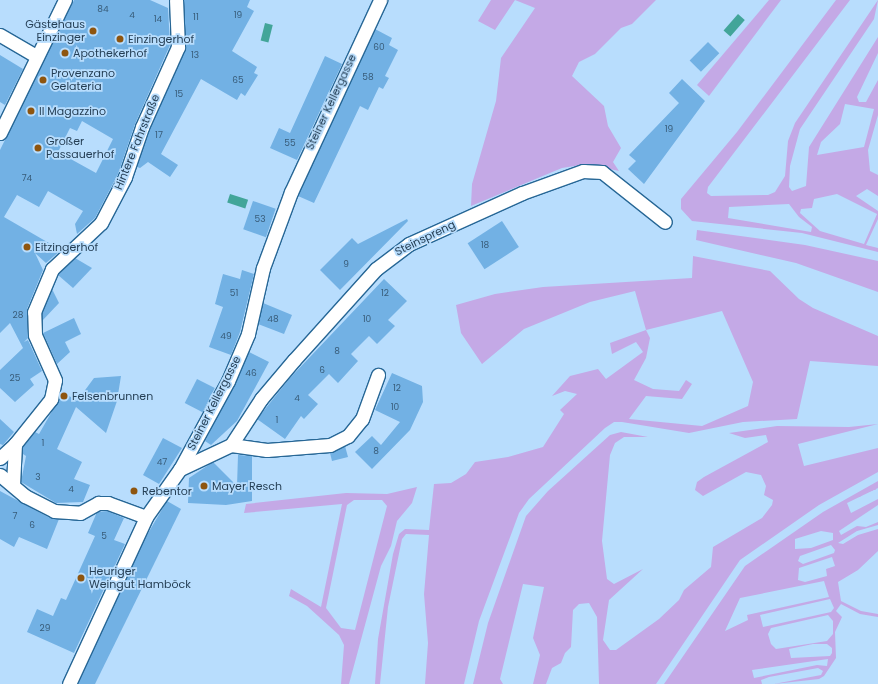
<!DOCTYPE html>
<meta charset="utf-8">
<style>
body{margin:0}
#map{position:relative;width:878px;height:684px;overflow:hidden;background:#b8ddfd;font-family:Poppins,sans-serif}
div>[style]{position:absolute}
.green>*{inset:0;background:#c4a9e6}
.water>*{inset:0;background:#42a599;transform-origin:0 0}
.building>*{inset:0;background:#72b1e4;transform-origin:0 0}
.roads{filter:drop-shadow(1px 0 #276796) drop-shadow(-1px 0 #276796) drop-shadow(0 1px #276796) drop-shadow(0 -1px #276796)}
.street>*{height:13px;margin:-6.5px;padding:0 6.5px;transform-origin:6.5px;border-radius:6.5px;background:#fff}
.dots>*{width:11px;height:11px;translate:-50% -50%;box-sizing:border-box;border:2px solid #b8ddfd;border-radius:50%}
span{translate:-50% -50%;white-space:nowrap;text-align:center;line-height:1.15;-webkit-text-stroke:3.5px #b8ddfd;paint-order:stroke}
.number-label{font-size:9px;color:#385c79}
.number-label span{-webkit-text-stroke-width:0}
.poi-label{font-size:11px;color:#253f55}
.right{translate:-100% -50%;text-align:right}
.left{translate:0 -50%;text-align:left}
.street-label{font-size:11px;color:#253f55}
</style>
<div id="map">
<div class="green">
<div style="clip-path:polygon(491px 0,656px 0,632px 24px,621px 28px,595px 54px,579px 62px,572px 76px,604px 106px,608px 126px,621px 148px,613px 162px,619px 171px,587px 164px,562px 168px,471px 206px,472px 184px,496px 101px,501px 58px,535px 8px,515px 0,495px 30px,478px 21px)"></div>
<div style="clip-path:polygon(769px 0,781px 0,709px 96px,697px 85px)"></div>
<div style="clip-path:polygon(evenodd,836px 0,850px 0,708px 187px,707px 193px,711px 196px,768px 195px,775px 192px,785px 176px,788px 141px,795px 123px,878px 0,874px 19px,800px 129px,790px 166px,789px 187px,792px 191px,806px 186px,809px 147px,878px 37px,878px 53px,857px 97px,859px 102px,866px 102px,878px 80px,878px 115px,868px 150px,870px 171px,878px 175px,878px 196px,867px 189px,856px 196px,878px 211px,878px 219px,866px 245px,878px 248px,878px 252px,802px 233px,692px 221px,681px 209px,681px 199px,737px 132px,836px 0,845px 104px,874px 109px,864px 147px,817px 155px,821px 142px,840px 124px,845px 104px,836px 0,837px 194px,877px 214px,864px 244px,820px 231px,800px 213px,801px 209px,812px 208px,814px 199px,837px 194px,836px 0,789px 204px,799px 217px,812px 227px,811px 232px,728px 218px,729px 207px,789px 204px)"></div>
<div style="clip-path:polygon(697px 230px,805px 245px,878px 261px,878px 292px,796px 263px,696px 240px)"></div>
<div style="clip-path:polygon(evenodd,693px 256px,770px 271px,799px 299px,813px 308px,878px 336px,878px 366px,810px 361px,797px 419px,743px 422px,689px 433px,622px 422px,614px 422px,605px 428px,529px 499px,519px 513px,479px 621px,464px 684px,425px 684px,428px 643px,424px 594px,429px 535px,406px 534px,402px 539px,388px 607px,380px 684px,375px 684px,378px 639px,393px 554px,399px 534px,405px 529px,429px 530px,434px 484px,451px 483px,466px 474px,475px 462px,508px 457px,543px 447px,564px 414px,560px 410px,577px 394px,565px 391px,552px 396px,570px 376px,598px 369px,606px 379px,643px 352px,636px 342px,612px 354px,610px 343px,646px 330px,635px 291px,590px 302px,524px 329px,482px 364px,461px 333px,456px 305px,495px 294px,543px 287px,692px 278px,693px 256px,722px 311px,753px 382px,748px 406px,702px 426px,629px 419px,646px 396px,682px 399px,692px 384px,686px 380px,679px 391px,653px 389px,634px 380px,646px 358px,650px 338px,646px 330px,722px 311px)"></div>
<div style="clip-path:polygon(878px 424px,798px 444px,804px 466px,878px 448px,878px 472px,819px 505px,740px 560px,656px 684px,599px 684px,597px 617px,589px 603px,579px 604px,573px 610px,571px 647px,565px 653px,561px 663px,552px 668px,546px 684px,533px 684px,540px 655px,533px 638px,544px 587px,523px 584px,500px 679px,503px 684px,473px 684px,488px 623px,526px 516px,548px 491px,610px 435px,621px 432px,648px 437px,624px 437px,615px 443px,610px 455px,602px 541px,607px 579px,614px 584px,643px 569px,609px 600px,603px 640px,610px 650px,616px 650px,659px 619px,679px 600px,684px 590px,711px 567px,713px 547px,762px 518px,772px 505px,773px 500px,764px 495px,766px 486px,761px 475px,746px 472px,703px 496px,695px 490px,697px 482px,704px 477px,768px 442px,766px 435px,745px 438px,729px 433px,777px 426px,849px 427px)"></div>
<div style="clip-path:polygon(evenodd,878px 481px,878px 488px,847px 503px,851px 513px,878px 499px,878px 505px,839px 531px,841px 535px,857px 526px,866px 527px,878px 522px,878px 525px,857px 531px,838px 543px,843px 544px,858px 535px,878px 529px,878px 551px,858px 570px,838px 582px,841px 601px,861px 611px,878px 614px,878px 617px,860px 614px,841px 604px,836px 611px,842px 617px,835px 632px,836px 658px,824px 676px,819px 679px,774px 684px,821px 675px,823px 671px,818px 668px,769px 677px,761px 680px,762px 684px,664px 684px,745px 566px,823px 512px,878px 481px,821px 531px,833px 533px,833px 540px,811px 548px,795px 549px,795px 539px,821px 531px,878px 481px,831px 545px,835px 550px,834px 553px,803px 564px,798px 561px,800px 556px,831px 545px,878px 481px,832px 557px,835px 566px,826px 569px,827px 576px,805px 582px,798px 580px,799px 568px,832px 557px,878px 481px,824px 581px,829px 597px,747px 615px,748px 620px,725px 631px,740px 598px,824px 581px,878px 481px,830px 599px,834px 608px,831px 612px,763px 627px,760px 615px,830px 599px,878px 481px,828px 615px,833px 621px,833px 634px,827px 641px,776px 649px,771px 644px,768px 634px,771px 628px,828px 615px,878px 481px,813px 644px,827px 644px,832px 648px,832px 653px,830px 656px,791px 658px,789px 649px,813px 644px,878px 481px,828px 659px,827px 666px,817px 665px,754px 678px,752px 670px,828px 659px)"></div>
<div style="clip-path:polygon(evenodd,417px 487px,412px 503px,397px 521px,391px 546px,381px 566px,349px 684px,341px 684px,344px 645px,339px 635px,307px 606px,289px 596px,291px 589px,321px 607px,342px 504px,244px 513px,246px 504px,346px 493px,387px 494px,417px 487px,354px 500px,382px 500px,387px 506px,355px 630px,341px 628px,326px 608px,347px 505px,354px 500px)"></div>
</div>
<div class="water">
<div style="left:738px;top:14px;width:9px;height:22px;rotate:41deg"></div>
<div style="left:265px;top:23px;width:8px;height:18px;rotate:14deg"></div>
<div style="left:230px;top:194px;width:19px;height:9px;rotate:18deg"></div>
</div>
<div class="building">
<div style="clip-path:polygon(evenodd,74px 0,150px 0,168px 8px,170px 45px,135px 124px,118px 174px,95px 218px,77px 234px,75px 224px,83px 211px,48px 191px,39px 207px,17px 195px,4px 217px,61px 250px,46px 263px,35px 253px,43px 270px,27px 309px,28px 338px,24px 342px,28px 340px,42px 371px,30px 379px,34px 385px,15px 402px,0 388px,0 370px,23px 348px,10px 323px,0 333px,0 150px,74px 0,82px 121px,113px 139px,96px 173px,58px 152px,70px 128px,77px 131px,82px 121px)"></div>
<div style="clip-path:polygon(184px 0,250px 0,247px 7px,254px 11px,232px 51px,257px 67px,254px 73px,258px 75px,245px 96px,241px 93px,237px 100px,201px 79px,161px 154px,178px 165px,170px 177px,148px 162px,140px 168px,137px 167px,149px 130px,185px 50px)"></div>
<div style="clip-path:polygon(375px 29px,392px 38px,389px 45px,398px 50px,385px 76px,389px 78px,383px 89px,379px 87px,368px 110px,360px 106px,314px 203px,298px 196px)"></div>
<div style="left:708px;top:42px;width:16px;height:26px;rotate:45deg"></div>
<div style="clip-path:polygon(0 55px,23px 69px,5px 105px,0 102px)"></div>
<div style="clip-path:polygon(325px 56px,342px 64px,297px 160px,270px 148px,279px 128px,290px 133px)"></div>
<div style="clip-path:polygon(682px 79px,705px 101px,644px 184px,628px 169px,636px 161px,629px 155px,679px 103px,669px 93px)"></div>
<div style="left:253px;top:201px;width:24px;height:30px;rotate:19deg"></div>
<div style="clip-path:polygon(407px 219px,408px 221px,340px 290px,320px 270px,352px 238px,358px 244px)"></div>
<div style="left:502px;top:221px;width:31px;height:41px;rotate:57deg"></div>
<div style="clip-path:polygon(75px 258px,92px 268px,73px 288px,58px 275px)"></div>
<div style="clip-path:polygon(242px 270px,254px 274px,240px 332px,231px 355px,209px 347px,223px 307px,215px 304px,223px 274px,240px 279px)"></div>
<div style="clip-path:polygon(384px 279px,407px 301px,388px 320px,395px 326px,377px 344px,369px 336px,351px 354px,358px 361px,338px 383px,329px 374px,308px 395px,318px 404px,304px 419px,301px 416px,285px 439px,257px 419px,290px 378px)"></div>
<div style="clip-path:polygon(52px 289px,59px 303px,42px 321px,42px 313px)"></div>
<div style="clip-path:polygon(263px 303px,292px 315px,284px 334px,258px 324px)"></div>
<div style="clip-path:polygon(74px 318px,81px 334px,65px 342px,70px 352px,57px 364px,43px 333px)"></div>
<div style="clip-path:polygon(249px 352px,269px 362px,237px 421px,211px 445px,205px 441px)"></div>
<div style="clip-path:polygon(392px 373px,422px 386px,423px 402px,410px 430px,372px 469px,355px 452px,372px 436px,381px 445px,400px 422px,375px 410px)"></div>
<div style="clip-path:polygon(121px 376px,117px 401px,106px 433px,76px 407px,57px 449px,82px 462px,74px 479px,90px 485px,83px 502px,56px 503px,21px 482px,26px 456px,23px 454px,23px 447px,35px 432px,39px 434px,63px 392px,77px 401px,94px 378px)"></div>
<div style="left:197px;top:379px;width:20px;height:27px;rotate:27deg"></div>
<div style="clip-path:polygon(0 419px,14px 432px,3px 445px,0 444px)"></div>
<div style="clip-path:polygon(163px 438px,182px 448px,159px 484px,143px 475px)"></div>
<div style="clip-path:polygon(345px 446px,348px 457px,332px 461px,330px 453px)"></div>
<div style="clip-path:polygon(238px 455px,252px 456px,252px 501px,226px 505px,188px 503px,189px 478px,213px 462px,237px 486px)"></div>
<div style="clip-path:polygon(0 491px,50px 518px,59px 519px,47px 549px,19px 537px,14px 547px,0 539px)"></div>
<div style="clip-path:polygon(167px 501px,181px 509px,95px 684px,78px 684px,144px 540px)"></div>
<div style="clip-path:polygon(107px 511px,124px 518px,114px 540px,125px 544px,74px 653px,27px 632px,37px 609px,53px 616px,61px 598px,66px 600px,95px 536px,88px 533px,97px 512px)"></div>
</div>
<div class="roads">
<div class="street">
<div style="left:0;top:35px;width:42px;rotate:30.3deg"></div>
<div style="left:0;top:133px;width:148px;rotate:-64deg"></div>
<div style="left:231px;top:445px;width:36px;rotate:8deg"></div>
<div style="left:267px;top:450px;width:63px;rotate:-4.5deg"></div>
<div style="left:330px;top:445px;width:20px;rotate:-27deg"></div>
<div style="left:348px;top:436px;width:22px;rotate:-51deg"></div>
<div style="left:362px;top:419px;width:47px;rotate:-70deg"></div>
<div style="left:0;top:458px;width:21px;rotate:-43deg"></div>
<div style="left:15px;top:444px;width:58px;rotate:-51.3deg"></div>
<div style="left:51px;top:399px;width:19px;rotate:-78deg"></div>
<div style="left:55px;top:380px;width:49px;rotate:-114deg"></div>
<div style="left:35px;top:335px;width:23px;rotate:-92deg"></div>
<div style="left:34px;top:312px;width:47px;rotate:-67.3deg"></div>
<div style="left:52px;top:269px;width:67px;rotate:-43.2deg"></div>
<div style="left:101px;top:223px;width:52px;rotate:-62.4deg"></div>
<div style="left:125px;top:177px;width:53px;rotate:-71.2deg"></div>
<div style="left:142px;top:127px;width:88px;rotate:-65.8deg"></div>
<div style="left:178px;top:47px;width:47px;rotate:-92.4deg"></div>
<div style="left:180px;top:469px;width:56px;rotate:-25.2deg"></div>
<div style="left:231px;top:445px;width:55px;rotate:-56.9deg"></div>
<div style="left:261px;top:399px;width:51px;rotate:-49.8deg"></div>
<div style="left:294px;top:360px;width:122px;rotate:-48deg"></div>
<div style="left:376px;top:269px;width:41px;rotate:-37.1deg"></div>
<div style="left:409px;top:244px;width:124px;rotate:-24.3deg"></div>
<div style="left:522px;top:193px;width:65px;rotate:-19.8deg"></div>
<div style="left:583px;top:171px;width:19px;rotate:3deg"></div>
<div style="left:602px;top:172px;width:80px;rotate:38.4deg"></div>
<div style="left:0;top:475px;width:33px;rotate:40deg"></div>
<div style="left:25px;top:496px;width:33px;rotate:27deg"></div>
<div style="left:54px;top:511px;width:26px;rotate:4deg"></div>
<div style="left:80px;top:513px;width:21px;rotate:-29deg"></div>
<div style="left:98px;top:503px;width:10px"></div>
<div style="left:108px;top:503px;width:40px;rotate:20.2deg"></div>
<div style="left:13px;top:485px;width:41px;rotate:-87.2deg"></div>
<div style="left:69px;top:684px;width:184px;rotate:-65.2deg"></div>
<div style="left:146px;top:517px;width:59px;rotate:-54.7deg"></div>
<div style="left:180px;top:469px;width:100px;rotate:-61.4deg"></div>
<div style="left:228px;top:381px;width:51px;rotate:-66.9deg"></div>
<div style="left:248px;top:334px;width:68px;rotate:-77.2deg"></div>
<div style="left:263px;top:268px;width:81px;rotate:-69.8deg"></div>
<div style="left:291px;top:192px;width:212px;rotate:-65.1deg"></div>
</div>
</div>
<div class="dots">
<div style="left:93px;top:31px;background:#8e550f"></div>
<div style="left:120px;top:39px;background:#8e550f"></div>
<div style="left:65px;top:53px;background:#8e550f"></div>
<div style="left:43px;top:80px;background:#8e550f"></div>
<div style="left:31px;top:111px;background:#8e550f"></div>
<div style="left:38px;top:148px;background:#8e550f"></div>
<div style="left:27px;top:247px;background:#8e550f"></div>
<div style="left:64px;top:396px;background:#8e550f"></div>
<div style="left:204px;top:486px;background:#8e550f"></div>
<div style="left:134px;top:491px;background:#8e550f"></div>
<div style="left:81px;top:578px;background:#8e550f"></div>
</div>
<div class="number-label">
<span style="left:103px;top:9px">84</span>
<span style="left:132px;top:15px">4</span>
<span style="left:238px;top:15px">19</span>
<span style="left:196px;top:17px">11</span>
<span style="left:158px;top:19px">14</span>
<span style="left:379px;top:47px">60</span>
<span style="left:195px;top:55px">13</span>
<span style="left:368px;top:77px">58</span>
<span style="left:238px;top:80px">65</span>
<span style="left:179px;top:94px">15</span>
<span style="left:669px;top:129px">19</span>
<span style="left:159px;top:135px">17</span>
<span style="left:290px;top:143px">55</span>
<span style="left:27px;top:178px">74</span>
<span style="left:260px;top:219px">53</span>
<span style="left:485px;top:245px">18</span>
<span style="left:346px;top:264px">9</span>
<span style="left:234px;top:293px">51</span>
<span style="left:385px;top:293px">12</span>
<span style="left:18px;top:315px">28</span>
<span style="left:273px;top:319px">48</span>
<span style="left:367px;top:319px">10</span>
<span style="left:226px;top:336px">49</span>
<span style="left:337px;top:351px">8</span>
<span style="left:322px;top:370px">6</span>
<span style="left:251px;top:373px">46</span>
<span style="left:15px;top:378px">25</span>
<span style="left:397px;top:388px">12</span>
<span style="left:297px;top:398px">4</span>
<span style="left:395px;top:407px">10</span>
<span style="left:277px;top:420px">1</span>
<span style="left:43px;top:443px">1</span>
<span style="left:376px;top:451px">8</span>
<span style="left:162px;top:462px">47</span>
<span style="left:38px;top:477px">3</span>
<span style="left:71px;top:489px">4</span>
<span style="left:15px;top:516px">7</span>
<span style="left:32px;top:525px">6</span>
<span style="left:104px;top:536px">5</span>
<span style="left:45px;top:628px">29</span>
</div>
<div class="poi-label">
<span class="right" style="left:85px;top:31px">Gästehaus<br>Einzinger</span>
<span class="left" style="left:128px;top:39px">Einzingerhof</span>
<span class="left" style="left:73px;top:53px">Apothekerhof</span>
<span class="left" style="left:51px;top:80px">Provenzano<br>Gelateria</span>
<span class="left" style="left:39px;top:111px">Il Magazzino</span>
<span class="left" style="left:46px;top:148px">Großer<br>Passauerhof</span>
<span class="left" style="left:35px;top:247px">Eitzingerhof</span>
<span class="left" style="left:72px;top:396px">Felsenbrunnen</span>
<span class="left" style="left:212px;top:486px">Mayer Resch</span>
<span class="left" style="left:142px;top:491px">Rebentor</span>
<span class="left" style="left:89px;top:578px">Heuriger<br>Weingut Hamböck</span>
</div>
<div class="street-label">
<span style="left:331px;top:102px;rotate:-65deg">Steiner Kellergasse</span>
<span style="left:137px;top:142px;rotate:-68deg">Hintere Fahrstraße</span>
<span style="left:425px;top:238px;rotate:-26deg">Steinspreng</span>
<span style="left:214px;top:403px;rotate:-63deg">Steiner Kellergasse</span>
</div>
</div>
